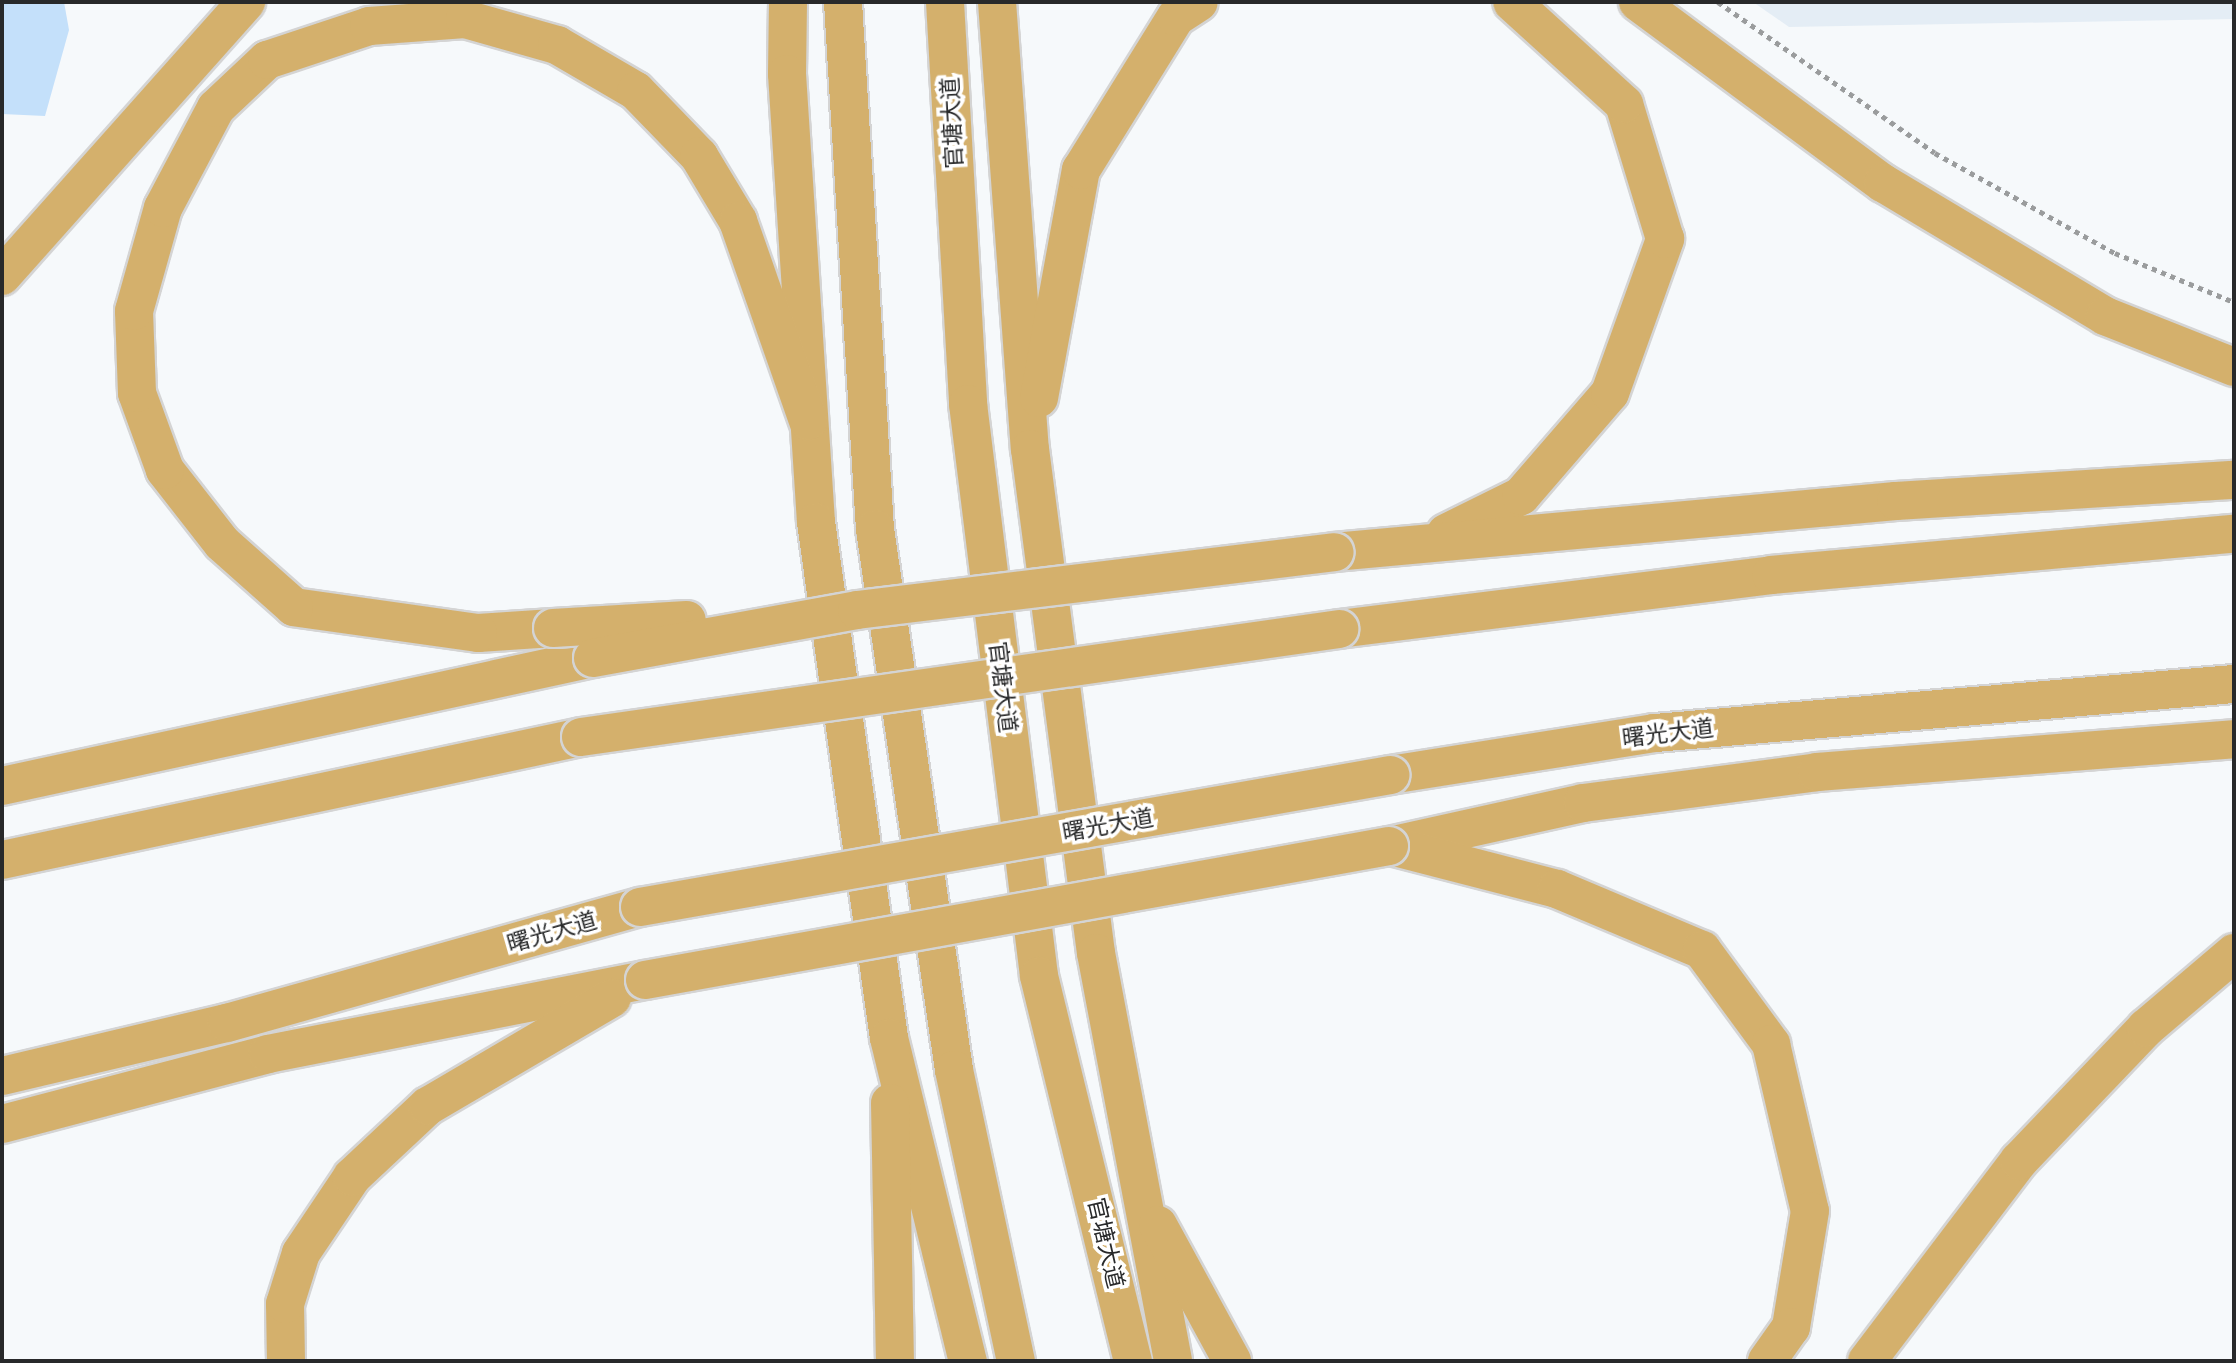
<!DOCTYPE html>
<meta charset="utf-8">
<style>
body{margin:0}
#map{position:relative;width:2236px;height:1363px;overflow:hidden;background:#f6f9fb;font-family:Raleway,"Noto Sans SC",sans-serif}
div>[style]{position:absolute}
.built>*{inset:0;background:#e4edf5}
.water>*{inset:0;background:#c4e0fa}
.path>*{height:4.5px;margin-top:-2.25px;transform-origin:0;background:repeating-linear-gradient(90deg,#9a9c9d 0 5px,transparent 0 10px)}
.roads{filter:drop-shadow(2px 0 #d4d4d4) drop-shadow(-2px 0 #d4d4d4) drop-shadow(0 2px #d4d4d4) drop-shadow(0 -2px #d4d4d4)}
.trunk>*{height:38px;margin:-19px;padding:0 19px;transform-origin:19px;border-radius:19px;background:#d4b06c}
.bridges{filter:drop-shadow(2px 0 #d4d4d4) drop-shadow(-2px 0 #d4d4d4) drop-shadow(0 2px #d4d4d4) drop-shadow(0 -2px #d4d4d4)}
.trunk-bridge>*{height:38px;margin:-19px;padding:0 19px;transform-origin:19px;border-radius:19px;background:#d4b06c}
span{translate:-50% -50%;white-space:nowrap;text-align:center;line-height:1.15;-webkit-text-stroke:7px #fff;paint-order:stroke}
.street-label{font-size:23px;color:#28292a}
.frame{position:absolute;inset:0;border:4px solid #28292a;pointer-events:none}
</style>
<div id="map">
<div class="built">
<div style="clip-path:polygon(1753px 2px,2234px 2px,2234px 19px,1789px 27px)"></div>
</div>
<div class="water">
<div style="clip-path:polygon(2px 2px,64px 2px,69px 30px,45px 116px,2px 114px)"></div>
</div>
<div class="path">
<div style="left:1718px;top:2px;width:264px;rotate:34.8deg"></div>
<div style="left:1935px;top:153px;width:206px;rotate:29.1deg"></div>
<div style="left:2115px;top:253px;width:129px;rotate:22.4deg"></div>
</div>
<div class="roads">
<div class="trunk">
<div style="left:788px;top:2px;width:72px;rotate:90.8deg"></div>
<div style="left:787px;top:74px;width:449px;rotate:86.3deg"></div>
<div style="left:816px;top:522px;width:521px;rotate:81.95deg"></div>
<div style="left:889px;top:1038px;width:333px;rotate:76.3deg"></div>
<div style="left:843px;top:2px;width:528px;rotate:86.53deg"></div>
<div style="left:875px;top:529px;width:547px;rotate:81.69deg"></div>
<div style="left:954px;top:1070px;width:298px;rotate:78deg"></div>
<div style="left:945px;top:2px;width:403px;rotate:86.7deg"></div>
<div style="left:968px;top:404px;width:576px;rotate:82.92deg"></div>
<div style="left:1039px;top:976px;width:396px;rotate:76.3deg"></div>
<div style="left:997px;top:2px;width:448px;rotate:85.8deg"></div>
<div style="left:1030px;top:449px;width:508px;rotate:82.54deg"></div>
<div style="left:1096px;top:953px;width:415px;rotate:79.3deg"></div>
<div style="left:1638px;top:2px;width:305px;rotate:36.5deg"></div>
<div style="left:1883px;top:183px;width:259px;rotate:30.9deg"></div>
<div style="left:2105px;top:316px;width:139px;rotate:21.6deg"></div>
<div style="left:2px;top:276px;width:367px;rotate:-48.3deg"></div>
<div style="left:1039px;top:398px;width:232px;rotate:-79.6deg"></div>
<div style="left:1081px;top:170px;width:180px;rotate:-58.2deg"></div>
<div style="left:1176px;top:17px;width:27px;rotate:-33deg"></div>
<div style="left:1446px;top:533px;width:84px;rotate:-26.3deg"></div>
<div style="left:1521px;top:496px;width:136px;rotate:-49.2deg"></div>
<div style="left:1610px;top:393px;width:164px;rotate:-70.3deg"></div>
<div style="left:1665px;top:239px;width:141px;rotate:-106.9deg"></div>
<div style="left:1624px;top:104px;width:151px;rotate:-137.7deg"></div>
<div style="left:1334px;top:552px;width:564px;rotate:-5.19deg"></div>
<div style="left:1896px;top:501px;width:339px;rotate:-3.6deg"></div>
<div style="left:553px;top:628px;width:75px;rotate:176.2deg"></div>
<div style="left:478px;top:633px;width:186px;rotate:-172deg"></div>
<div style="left:294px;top:607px;width:96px;rotate:-138.4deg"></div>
<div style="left:222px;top:543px;width:93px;rotate:-128deg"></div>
<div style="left:165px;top:470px;width:82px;rotate:-110deg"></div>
<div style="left:137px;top:393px;width:82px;rotate:-92.1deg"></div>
<div style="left:134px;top:311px;width:107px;rotate:-74.3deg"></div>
<div style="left:163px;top:208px;width:113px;rotate:-62.1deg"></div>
<div style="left:216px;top:108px;width:70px;rotate:-43.3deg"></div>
<div style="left:267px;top:60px;width:108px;rotate:-18.4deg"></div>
<div style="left:369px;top:26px;width:96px;rotate:-4.2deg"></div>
<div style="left:465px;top:19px;width:96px;rotate:15.8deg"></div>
<div style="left:557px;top:45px;width:91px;rotate:30.2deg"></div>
<div style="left:636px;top:91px;width:91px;rotate:45.9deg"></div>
<div style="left:699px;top:156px;width:76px;rotate:59deg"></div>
<div style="left:738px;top:221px;width:212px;rotate:70.7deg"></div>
<div style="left:1339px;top:629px;width:435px;rotate:-7.1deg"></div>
<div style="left:1771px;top:575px;width:465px;rotate:-5.1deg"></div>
<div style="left:1390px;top:775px;width:268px;rotate:-9deg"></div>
<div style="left:1655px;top:733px;width:581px;rotate:-4.84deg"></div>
<div style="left:2px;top:786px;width:605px;rotate:-12.22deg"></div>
<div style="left:1389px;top:846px;width:199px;rotate:-12.5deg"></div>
<div style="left:1583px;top:803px;width:236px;rotate:-7.5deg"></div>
<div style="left:1817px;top:772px;width:418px;rotate:-4.5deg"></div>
<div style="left:1395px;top:847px;width:167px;rotate:14.5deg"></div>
<div style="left:1557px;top:889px;width:157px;rotate:22.8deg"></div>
<div style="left:1702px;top:950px;width:117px;rotate:53.7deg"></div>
<div style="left:1771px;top:1044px;width:171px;rotate:76.9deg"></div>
<div style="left:1810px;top:1211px;width:118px;rotate:99.3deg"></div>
<div style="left:1791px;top:1327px;width:42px;rotate:125.2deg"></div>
<div style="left:2px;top:860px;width:592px;rotate:-11.99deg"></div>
<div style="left:2px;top:1076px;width:231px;rotate:-13.3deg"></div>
<div style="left:227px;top:1023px;width:429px;rotate:-15.7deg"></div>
<div style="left:890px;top:1103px;width:258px;rotate:88.9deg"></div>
<div style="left:2px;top:1124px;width:275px;rotate:-14.7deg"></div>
<div style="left:268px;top:1054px;width:384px;rotate:-11.1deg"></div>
<div style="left:1158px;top:1225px;width:155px;rotate:61.4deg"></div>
<div style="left:286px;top:1361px;width:57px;rotate:-91deg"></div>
<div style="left:285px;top:1304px;width:53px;rotate:-72.6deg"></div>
<div style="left:301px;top:1253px;width:92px;rotate:-56.1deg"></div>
<div style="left:352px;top:1177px;width:104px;rotate:-43.1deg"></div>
<div style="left:428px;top:1106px;width:213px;rotate:-30.4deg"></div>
<div style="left:1867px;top:1361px;width:251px;rotate:-52.8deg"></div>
<div style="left:2019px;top:1161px;width:184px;rotate:-46.3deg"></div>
<div style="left:2146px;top:1028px;width:116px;rotate:-40.4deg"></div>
</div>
</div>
<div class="bridges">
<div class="trunk-bridge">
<div style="left:553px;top:628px;width:134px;rotate:-3.4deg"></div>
<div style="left:593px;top:658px;width:268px;rotate:-10.3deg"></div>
<div style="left:857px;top:610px;width:481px;rotate:-6.9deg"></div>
<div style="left:581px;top:737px;width:766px;rotate:-8.11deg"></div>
<div style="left:640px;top:907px;width:762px;rotate:-9.98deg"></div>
<div style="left:645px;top:980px;width:756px;rotate:-10.21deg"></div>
</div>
</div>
<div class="street-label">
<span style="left:952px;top:123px;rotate:-93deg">官塘大道</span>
<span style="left:1003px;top:687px;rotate:83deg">官塘大道</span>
<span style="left:1668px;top:733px;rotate:-7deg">曙光大道</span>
<span style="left:1108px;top:825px;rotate:-10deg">曙光大道</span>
<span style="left:552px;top:932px;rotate:-16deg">曙光大道</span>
<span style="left:1106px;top:1243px;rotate:77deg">官塘大道</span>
</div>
<div class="frame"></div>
</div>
